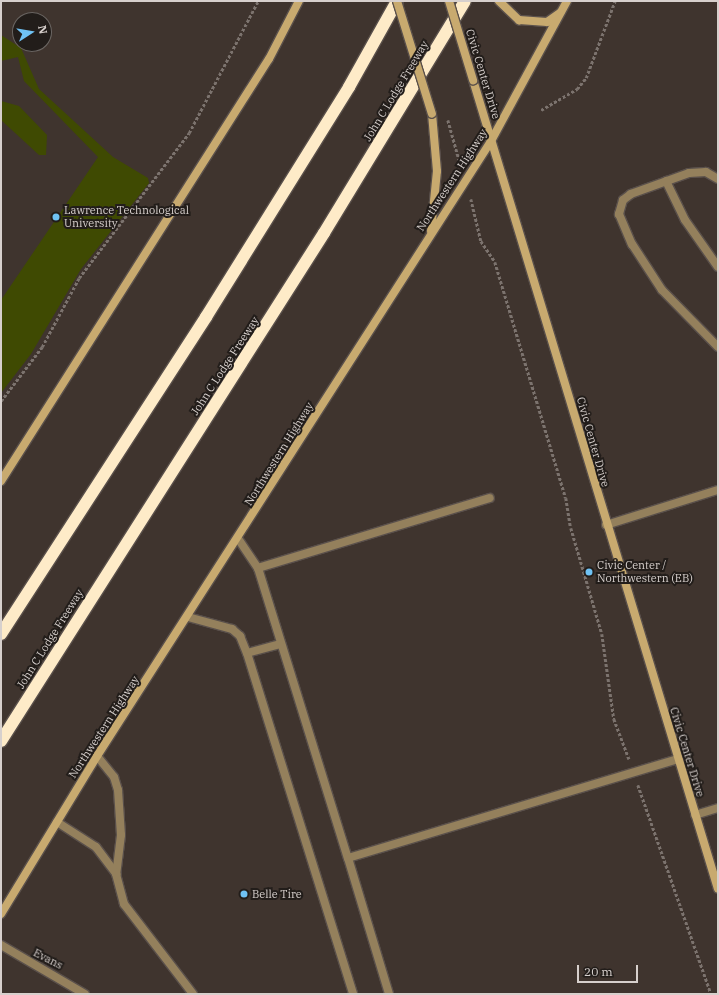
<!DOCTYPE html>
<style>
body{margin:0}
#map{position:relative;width:719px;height:995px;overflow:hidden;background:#3f342e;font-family:"IBM Plex Serif",serif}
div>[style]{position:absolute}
.green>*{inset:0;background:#3f4a02}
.path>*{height:2.5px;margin-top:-1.25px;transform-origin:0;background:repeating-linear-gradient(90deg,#7c736e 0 3px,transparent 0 5px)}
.roads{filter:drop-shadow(1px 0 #5a504b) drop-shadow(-1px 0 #5a504b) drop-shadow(0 1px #5a504b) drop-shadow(0 -1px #5a504b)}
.lane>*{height:8px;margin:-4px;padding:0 4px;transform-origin:4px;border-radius:4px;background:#94805c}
.street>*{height:8px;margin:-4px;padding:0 4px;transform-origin:4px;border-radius:4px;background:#94805c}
.secondary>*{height:8px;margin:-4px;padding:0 4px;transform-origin:4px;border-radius:4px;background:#c8aa6f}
.highway>*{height:12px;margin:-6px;padding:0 6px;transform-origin:6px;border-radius:6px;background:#feebc8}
.bridges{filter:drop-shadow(1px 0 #5a504b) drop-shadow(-1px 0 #5a504b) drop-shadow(0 1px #5a504b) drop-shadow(0 -1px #5a504b)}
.secondary-bridge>*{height:8px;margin:-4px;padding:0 4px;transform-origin:4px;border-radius:4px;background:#c8aa6f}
.dots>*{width:11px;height:11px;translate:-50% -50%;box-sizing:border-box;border:2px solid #221d1a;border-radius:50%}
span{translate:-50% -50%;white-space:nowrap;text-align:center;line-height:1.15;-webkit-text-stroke:4px #221d1a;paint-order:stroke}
.street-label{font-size:11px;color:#d7d0cd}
.poi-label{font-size:11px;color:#d7d0cd}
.left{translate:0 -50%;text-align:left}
.frame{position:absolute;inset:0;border:2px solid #d7d0cd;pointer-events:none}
.north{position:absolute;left:12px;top:12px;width:40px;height:40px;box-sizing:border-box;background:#221d1a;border:1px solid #6a6562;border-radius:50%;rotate:78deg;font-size:11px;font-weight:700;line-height:16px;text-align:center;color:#d7d0cd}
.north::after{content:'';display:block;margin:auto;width:14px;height:18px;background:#6fc2f4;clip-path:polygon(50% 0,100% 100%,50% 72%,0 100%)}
.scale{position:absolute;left:577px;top:965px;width:61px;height:18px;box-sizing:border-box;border:2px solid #d7d0cd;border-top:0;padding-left:5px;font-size:12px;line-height:14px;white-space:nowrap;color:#d7d0cd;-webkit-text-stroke:3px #221d1a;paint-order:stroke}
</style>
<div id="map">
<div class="green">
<div style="clip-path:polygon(1px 35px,21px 48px,39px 89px,113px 157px,148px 178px,149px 183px,81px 269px,31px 354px,1px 393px,1px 300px,98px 157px,24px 81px,18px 57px,1px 61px)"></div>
<div style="clip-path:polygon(1px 101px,19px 106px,47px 135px,46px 155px,39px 155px,1px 120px)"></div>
</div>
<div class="path">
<div style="left:541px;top:110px;width:42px;rotate:-30.3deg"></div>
<div style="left:577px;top:89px;width:14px;rotate:-51deg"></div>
<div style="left:586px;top:78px;width:82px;rotate:-69.4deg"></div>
<div style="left:448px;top:120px;width:45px;rotate:74.4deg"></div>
<div style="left:471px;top:199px;width:43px;rotate:76.6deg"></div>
<div style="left:481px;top:241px;width:25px;rotate:56deg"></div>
<div style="left:495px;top:262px;width:246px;rotate:73.3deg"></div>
<div style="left:566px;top:498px;width:30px;rotate:81deg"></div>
<div style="left:571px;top:528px;width:110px;rotate:73.7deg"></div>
<div style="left:602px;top:634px;width:86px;rotate:82deg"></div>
<div style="left:614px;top:719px;width:43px;rotate:69.4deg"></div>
<div style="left:1px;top:401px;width:68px;rotate:-52.8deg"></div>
<div style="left:42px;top:347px;width:78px;rotate:-61.8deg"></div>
<div style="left:79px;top:278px;width:182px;rotate:-52.8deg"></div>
<div style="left:189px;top:133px;width:149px;rotate:-62.4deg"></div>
<div style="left:638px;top:785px;width:221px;rotate:70.7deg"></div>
</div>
<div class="roads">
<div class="lane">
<div style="left:718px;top:179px;width:14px;rotate:-150deg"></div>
<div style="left:706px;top:172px;width:17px;rotate:177deg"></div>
<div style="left:689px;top:173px;width:62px;rotate:160.1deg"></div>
<div style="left:631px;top:194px;width:10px;rotate:143deg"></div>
<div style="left:623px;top:200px;width:15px;rotate:106deg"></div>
<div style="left:619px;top:214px;width:33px;rotate:67deg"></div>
<div style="left:632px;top:244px;width:55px;rotate:56.9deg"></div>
<div style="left:662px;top:290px;width:80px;rotate:45.5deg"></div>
<div style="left:666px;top:181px;width:43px;rotate:64deg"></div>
<div style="left:685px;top:220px;width:57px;rotate:54.9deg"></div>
<div style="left:239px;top:540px;width:34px;rotate:56deg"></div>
<div style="left:258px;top:568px;width:304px;rotate:72.8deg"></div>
<div style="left:348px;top:858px;width:345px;rotate:-16.7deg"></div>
<div style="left:258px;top:568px;width:242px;rotate:-16.8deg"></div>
<div style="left:188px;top:617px;width:46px;rotate:15.3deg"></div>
<div style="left:232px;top:629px;width:11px;rotate:41deg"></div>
<div style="left:240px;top:636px;width:18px;rotate:68deg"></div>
<div style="left:247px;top:653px;width:34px;rotate:-15deg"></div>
<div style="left:247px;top:653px;width:357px;rotate:72.7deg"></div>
<div style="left:97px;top:756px;width:27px;rotate:51deg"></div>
<div style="left:114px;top:777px;width:14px;rotate:73deg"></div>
<div style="left:118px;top:790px;width:45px;rotate:86.2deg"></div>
<div style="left:121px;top:835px;width:39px;rotate:97deg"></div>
<div style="left:116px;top:874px;width:31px;rotate:75deg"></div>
<div style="left:124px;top:904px;width:113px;rotate:52.5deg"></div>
<div style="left:57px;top:822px;width:46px;rotate:32.7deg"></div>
<div style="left:96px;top:847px;width:34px;rotate:53deg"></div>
<div style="left:348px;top:858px;width:142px;rotate:73.2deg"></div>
</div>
<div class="street">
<div style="left:606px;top:525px;width:117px;rotate:-17.4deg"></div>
<div style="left:695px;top:815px;width:24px;rotate:-17deg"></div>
<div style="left:1px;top:945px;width:97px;rotate:30.3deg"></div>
</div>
<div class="secondary">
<div style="left:499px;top:1px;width:28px;rotate:44deg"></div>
<div style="left:519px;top:20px;width:28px;rotate:4deg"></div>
<div style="left:547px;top:22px;width:16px;rotate:-35deg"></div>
<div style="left:473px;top:80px;width:845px;rotate:73.15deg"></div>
<div style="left:431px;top:231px;width:60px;rotate:-84.3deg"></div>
<div style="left:437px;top:171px;width:57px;rotate:-95deg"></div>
<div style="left:1px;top:481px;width:500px;rotate:-57.6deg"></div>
<div style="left:269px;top:59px;width:65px;rotate:-62.7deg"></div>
<div style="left:1px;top:914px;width:185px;rotate:-58.7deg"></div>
<div style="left:97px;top:756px;width:730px;rotate:-57.35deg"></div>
<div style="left:491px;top:141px;width:159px;rotate:-61.5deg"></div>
</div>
<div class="highway">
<div style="left:1px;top:634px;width:378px;rotate:-57.1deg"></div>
<div style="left:206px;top:317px;width:271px;rotate:-58.1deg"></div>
<div style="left:349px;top:87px;width:98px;rotate:-60.8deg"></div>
<div style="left:1px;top:741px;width:602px;rotate:-57.55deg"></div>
<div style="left:324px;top:233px;width:271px;rotate:-58.7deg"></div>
</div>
</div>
<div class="bridges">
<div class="secondary-bridge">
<div style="left:397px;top:1px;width:118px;rotate:72.8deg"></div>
<div style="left:449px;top:1px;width:83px;rotate:73.1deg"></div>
</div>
</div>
<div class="dots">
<div style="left:56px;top:217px;background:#6fc2f4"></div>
<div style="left:589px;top:572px;background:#6fc2f4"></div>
<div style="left:244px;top:894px;background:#6fc2f4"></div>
</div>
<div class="street-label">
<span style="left:483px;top:74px;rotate:73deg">Civic Center Drive</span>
<span style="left:396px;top:91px;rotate:-59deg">John C Lodge Freeway</span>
<span style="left:452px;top:180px;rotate:-57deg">Northwestern Highway</span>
<span style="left:225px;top:366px;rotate:-57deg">John C Lodge Freeway</span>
<span style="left:593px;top:442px;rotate:74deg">Civic Center Drive</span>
<span style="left:279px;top:454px;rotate:-58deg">Northwestern Highway</span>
<span style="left:50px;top:639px;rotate:-58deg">John C Lodge Freeway</span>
<span style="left:104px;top:727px;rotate:-57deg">Northwestern Highway</span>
<span style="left:687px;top:752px;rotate:73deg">Civic Center Drive</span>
<span style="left:48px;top:959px;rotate:27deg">Evans</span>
</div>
<div class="poi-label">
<span class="left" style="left:64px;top:217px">Lawrence Technological<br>University</span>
<span class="left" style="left:597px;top:572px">Civic Center /<br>Northwestern (EB)</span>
<span class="left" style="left:252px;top:894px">Belle Tire</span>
</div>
<div class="frame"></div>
<div class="north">N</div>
<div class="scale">20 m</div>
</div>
